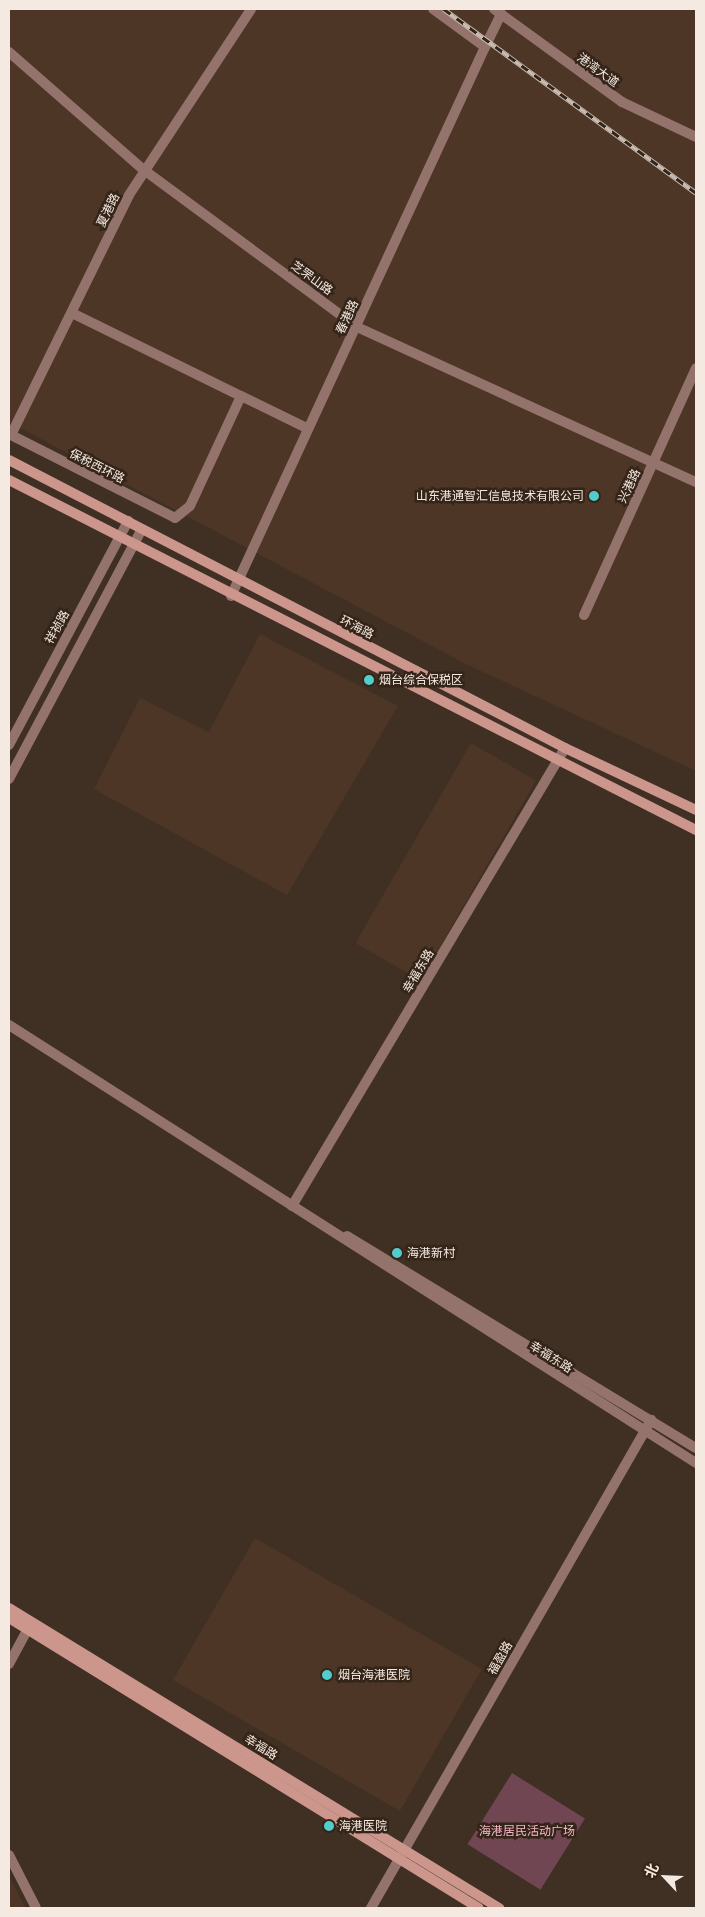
<!DOCTYPE html>
<meta charset="utf-8">
<style>
body{margin:0}
#map{position:relative;width:705px;height:1917px;overflow:hidden;background:#402f23;font-family:"PT Sans Narrow","Noto Sans SC",sans-serif}
div>[style]{position:absolute}
.built>*{inset:0;background:#4d3626;transform-origin:0 0}
.green>*{inset:0;background:#704652;transform-origin:0 0}
.minor>*{height:10px;margin:-5px;padding:0 5px;transform-origin:5px;border-radius:5px;background:#95736d}
.tertiary>*{height:10px;margin:-5px;padding:0 5px;transform-origin:5px;border-radius:5px;background:#95736d}
.secondary>*{height:10px;margin:-5px;padding:0 5px;transform-origin:5px;border-radius:5px;background:#cc968d}
.rail>*{height:4.5px;margin-top:-2.25px;transform-origin:0;background:repeating-linear-gradient(90deg,#352519 0 8px,#c9bcb3 0 16px);box-sizing:border-box;border-block:1px solid #c9bcb3}
.dots>*{width:14px;height:14px;translate:-50% -50%;box-sizing:border-box;border:2px solid #352519;border-radius:50%}
span{translate:-50% -50%;white-space:nowrap;text-align:center;line-height:1.15;-webkit-text-stroke:5px #352519;paint-order:stroke}
.street-label{font-size:12px;color:#f5eae2}
.poi-label{font-size:12px;color:#f5eae2}
.right{translate:-100% -50%;text-align:right}
.left{translate:0 -50%;text-align:left}
.park-label{font-size:12px;color:#f8b8c9}
.frame{position:absolute;inset:0;border:10px solid #f5eae2;pointer-events:none}
.north{position:absolute;left:640px;top:1852px;width:50px;height:50px;-webkit-text-stroke:4px #352519;paint-order:stroke;rotate:295deg;font-size:14px;font-weight:700;line-height:20px;text-align:center;color:#f5eae2}
.north::after{content:'';display:block;margin:auto;width:18px;height:22px;background:#f5eae2;clip-path:polygon(50% 0,100% 100%,50% 72%,0 100%)}
</style>
<div id="map">
<div class="built">
<div style="clip-path:polygon(9px 9px,696px 9px,696px 771px,464px 663px,9px 422px)"></div>
<div style="clip-path:polygon(260px 634px,398px 706px,287px 895px,94px 789px,140px 698px,209px 732px)"></div>
<div style="left:471px;top:743px;width:75px;height:231px;rotate:30deg"></div>
<div style="left:255px;top:1538px;width:262px;height:164px;rotate:30deg"></div>
<div style="clip-path:polygon(9px 1877px,26px 1908px,9px 1908px)"></div>
</div>
<div class="green">
<div style="left:512px;top:1773px;width:86px;height:84px;rotate:32deg"></div>
</div>
<div class="minor">
<div style="left:433px;top:9px;width:64px;rotate:36.2deg"></div>
<div style="left:485px;top:47px;width:37px;rotate:-64deg"></div>
<div style="left:9px;top:52px;width:179px;rotate:41.2deg"></div>
<div style="left:144px;top:170px;width:265px;rotate:36.4deg"></div>
<div style="left:357px;top:327px;width:373px;rotate:24.6deg"></div>
<div style="left:72px;top:313px;width:188px;rotate:26.2deg"></div>
<div style="left:9px;top:434px;width:186px;rotate:26.8deg"></div>
<div style="left:175px;top:518px;width:19px;rotate:-39deg"></div>
<div style="left:190px;top:506px;width:121px;rotate:-65.1deg"></div>
<div style="left:241px;top:396px;width:73px;rotate:25.9deg"></div>
<div style="left:11px;top:435px;width:267px;rotate:-63.8deg"></div>
<div style="left:129px;top:195px;width:222px;rotate:-56.7deg"></div>
<div style="left:584px;top:615px;width:271px;rotate:-65.6deg"></div>
<div style="left:292px;top:1206px;width:533px;rotate:-59.2deg"></div>
<div style="left:9px;top:1664px;width:47px;rotate:-61.8deg"></div>
<div style="left:9px;top:1855px;width:59px;rotate:63deg"></div>
</div>
<div class="tertiary">
<div style="left:494px;top:9px;width:158px;rotate:36deg"></div>
<div style="left:622px;top:102px;width:82px;rotate:25.3deg"></div>
<div style="left:231px;top:596px;width:605px;rotate:-65.17deg"></div>
<div style="left:9px;top:745px;width:254px;rotate:-62deg"></div>
<div style="left:9px;top:779px;width:283px;rotate:-62deg"></div>
<div style="left:9px;top:1025px;width:815px;rotate:32.52deg"></div>
<div style="left:347px;top:1236px;width:408px;rotate:31.3deg"></div>
<div style="left:371px;top:1908px;width:563px;rotate:-60.15deg"></div>
</div>
<div class="secondary">
<div style="left:9px;top:460px;width:626px;rotate:27.38deg"></div>
<div style="left:565px;top:748px;width:145px;rotate:25.3deg"></div>
<div style="left:9px;top:480px;width:771px;rotate:27deg"></div>
<div style="left:9px;top:1608px;width:575px;rotate:31.48deg"></div>
<div style="left:9px;top:1618px;width:552px;rotate:31.68deg"></div>
</div>
<div class="rail">
<div style="left:444px;top:9px;width:312px;rotate:36.1deg"></div>
</div>
<div class="dots">
<div style="left:594px;top:496px;background:#52cdcd"></div>
<div style="left:369px;top:680px;background:#52cdcd"></div>
<div style="left:397px;top:1253px;background:#52cdcd"></div>
<div style="left:327px;top:1675px;background:#52cdcd"></div>
<div style="left:329px;top:1826px;background:#52cdcd"></div>
</div>
<div class="street-label">
<span style="left:598px;top:70px;rotate:36deg">港湾大道</span>
<span style="left:108px;top:210px;rotate:-64deg">夏港路</span>
<span style="left:312px;top:278px;rotate:36deg">芝罘山路</span>
<span style="left:347px;top:317px;rotate:-65deg">春港路</span>
<span style="left:97px;top:466px;rotate:27deg">保税西环路</span>
<span style="left:629px;top:486px;rotate:-65deg">兴港路</span>
<span style="left:57px;top:627px;rotate:-61deg">祥祯路</span>
<span style="left:357px;top:627px;rotate:27deg">环海路</span>
<span style="left:418px;top:971px;rotate:-59deg">幸福东路</span>
<span style="left:551px;top:1357px;rotate:32deg">幸福东路</span>
<span style="left:500px;top:1658px;rotate:-60deg">福盈路</span>
<span style="left:261px;top:1747px;rotate:32deg">幸福路</span>
</div>
<div class="poi-label">
<span class="right" style="left:584px;top:496px">山东港通智汇信息技术有限公司</span>
<span class="left" style="left:379px;top:680px">烟台综合保税区</span>
<span class="left" style="left:407px;top:1253px">海港新村</span>
<span class="left" style="left:338px;top:1675px">烟台海港医院</span>
<span class="left" style="left:339px;top:1826px">海港医院</span>
</div>
<div class="park-label">
<span style="left:527px;top:1831px">海港居民活动广场</span>
</div>
<div class="frame"></div>
<div class="north">北</div>
</div>
